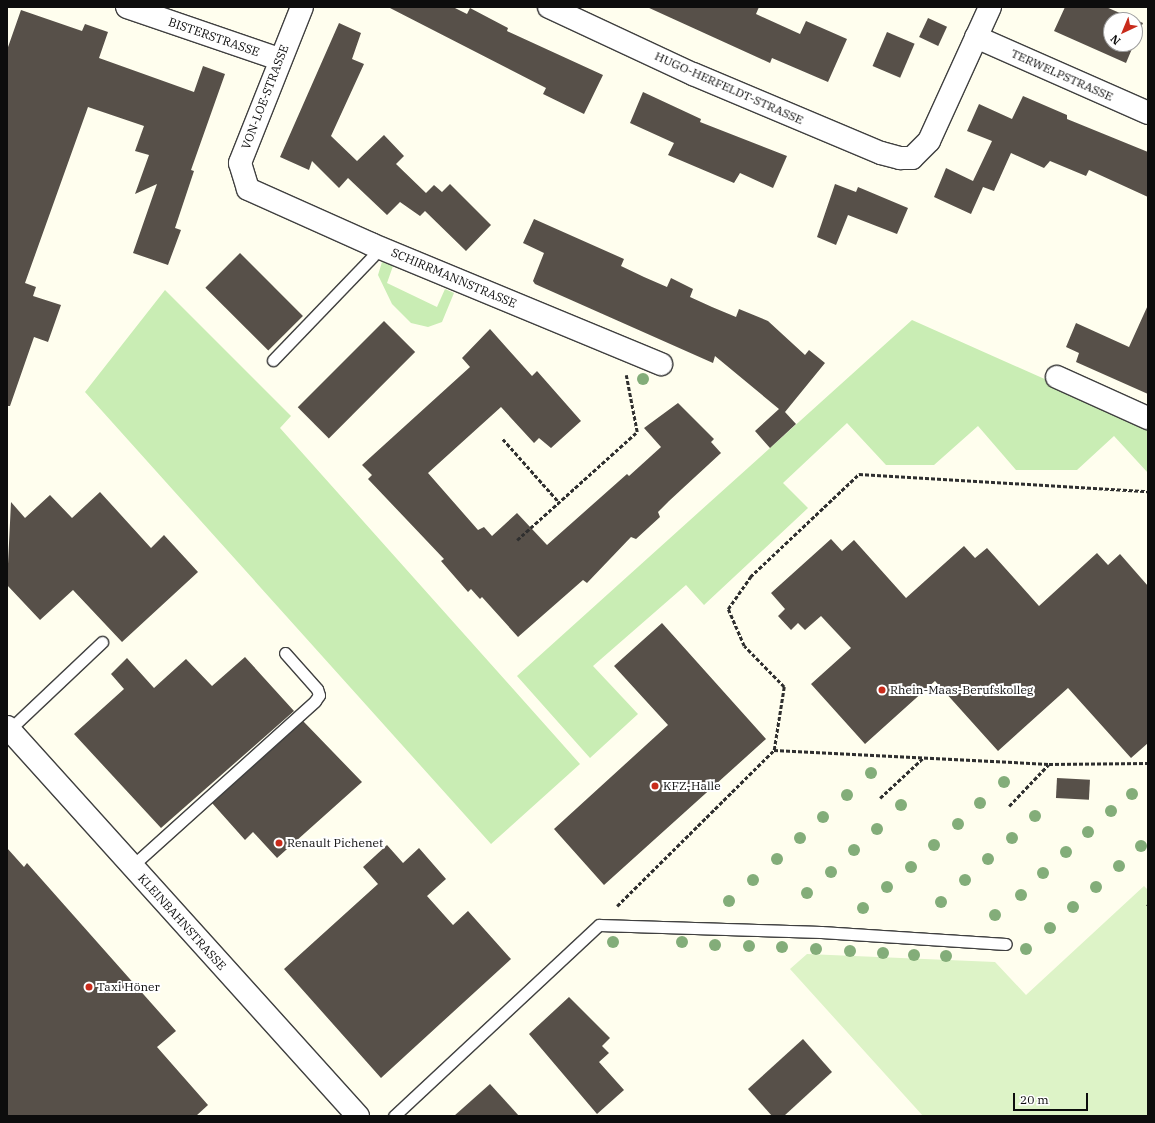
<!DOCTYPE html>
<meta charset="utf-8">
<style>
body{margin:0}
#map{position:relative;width:1155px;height:1123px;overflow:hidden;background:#fffeee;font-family:"IBM Plex Serif",serif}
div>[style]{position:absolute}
.green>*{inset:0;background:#c9edb4}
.pitch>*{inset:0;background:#ddf3c7}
.building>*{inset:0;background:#575049;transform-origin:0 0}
.path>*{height:2.5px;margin-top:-1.25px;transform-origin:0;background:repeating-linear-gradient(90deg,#2f2f2f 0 4px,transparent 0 6px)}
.roads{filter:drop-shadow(1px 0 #404040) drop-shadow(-1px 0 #404040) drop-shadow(0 1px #404040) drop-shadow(0 -1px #404040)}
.service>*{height:11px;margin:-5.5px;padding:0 5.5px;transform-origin:5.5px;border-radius:5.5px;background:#fff}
.minor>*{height:22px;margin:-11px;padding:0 11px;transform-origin:11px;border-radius:11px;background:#fff}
.tertiary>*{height:22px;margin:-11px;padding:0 11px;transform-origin:11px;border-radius:11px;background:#fff}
.trees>*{width:12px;height:12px;margin:-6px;border-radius:50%;background:#83ad79}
.dots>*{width:11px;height:11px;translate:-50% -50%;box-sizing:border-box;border:2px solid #fff;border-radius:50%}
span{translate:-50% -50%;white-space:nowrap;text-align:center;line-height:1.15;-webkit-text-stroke:4px #fff;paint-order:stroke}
.street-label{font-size:12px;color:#0d0d0d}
.poi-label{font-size:12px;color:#0d0d0d}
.left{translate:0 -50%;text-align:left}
.frame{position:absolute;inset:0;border:8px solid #0d0d0d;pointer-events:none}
.north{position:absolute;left:1103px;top:12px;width:40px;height:40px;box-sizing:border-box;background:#fff;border:1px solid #9e9e9e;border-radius:50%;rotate:224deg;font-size:11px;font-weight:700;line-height:16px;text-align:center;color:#0d0d0d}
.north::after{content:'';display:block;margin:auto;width:14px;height:18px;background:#c82b1b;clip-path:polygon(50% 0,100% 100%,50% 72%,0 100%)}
.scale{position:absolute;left:1013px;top:1093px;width:75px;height:18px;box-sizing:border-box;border:2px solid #0d0d0d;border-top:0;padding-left:5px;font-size:12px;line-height:14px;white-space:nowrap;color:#0d0d0d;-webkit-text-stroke:3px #fff;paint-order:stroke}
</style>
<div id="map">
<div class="green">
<div style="clip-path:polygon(382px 262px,393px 266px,387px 283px,437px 307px,445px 289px,454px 293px,442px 322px,428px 327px,411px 323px,392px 304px,378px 275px)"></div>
<div style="clip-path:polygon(165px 290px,291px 416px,280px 428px,580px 764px,491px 844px,85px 392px)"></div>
<div style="clip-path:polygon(912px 320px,1148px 425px,1148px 473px,1114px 436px,1077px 470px,1016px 470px,978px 426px,934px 465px,886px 465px,847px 423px,783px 483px,808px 508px,704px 605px,686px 585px,593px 666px,638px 714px,590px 758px,517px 676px)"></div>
</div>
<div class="pitch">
<div style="clip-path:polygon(1144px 886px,1148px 890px,1148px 1116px,923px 1116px,790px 969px,807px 954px,995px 962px,1026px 995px)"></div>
</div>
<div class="building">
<div style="clip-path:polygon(388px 7px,453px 7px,467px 14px,470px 8px,508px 28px,507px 31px,603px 75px,584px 114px,543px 94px,546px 88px)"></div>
<div style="clip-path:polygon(647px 7px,759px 7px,756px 14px,800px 34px,806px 21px,847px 39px,828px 82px,772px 58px,770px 63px)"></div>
<div style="clip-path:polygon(1065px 7px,1106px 7px,1143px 23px,1135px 41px,1135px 20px,1111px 20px,1111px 44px,1134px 44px,1126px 63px,1054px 31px)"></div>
<div style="clip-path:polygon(21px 10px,82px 31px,85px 24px,108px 32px,99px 58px,194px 92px,203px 66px,225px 74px,191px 170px,194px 171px,175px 228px,181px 230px,168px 265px,133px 253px,157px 184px,135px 194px,149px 155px,135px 151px,144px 126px,88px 107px,25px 283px,36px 287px,33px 296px,61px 305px,48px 342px,34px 337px,10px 406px,7px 406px,7px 50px)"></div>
<div style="left:928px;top:18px;width:21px;height:21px;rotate:25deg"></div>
<div style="clip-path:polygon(339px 23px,361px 33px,352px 59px,364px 64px,331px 136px,357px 161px,384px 135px,404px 156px,396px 164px,426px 193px,434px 185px,442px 192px,450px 184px,491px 225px,466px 251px,425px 211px,420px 216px,400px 202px,387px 215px,348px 178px,339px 188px,312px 161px,309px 170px,280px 157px)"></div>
<div style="left:887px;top:32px;width:30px;height:37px;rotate:23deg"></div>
<div style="clip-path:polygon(643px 92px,701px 119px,700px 122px,787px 156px,773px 188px,740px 173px,734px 183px,668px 155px,674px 143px,630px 123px)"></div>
<div style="clip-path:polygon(1023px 96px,1067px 115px,1067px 119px,1148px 152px,1148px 197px,1089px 170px,1086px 176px,1050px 161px,1044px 168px,1011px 153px,994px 191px,983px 187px,971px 214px,934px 197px,946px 168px,973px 181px,992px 141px,967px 131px,979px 104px,1012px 119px)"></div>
<div style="clip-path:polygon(835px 184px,856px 192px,858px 187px,908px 208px,897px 234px,848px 215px,836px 245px,817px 237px)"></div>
<div style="clip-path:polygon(534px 219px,624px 259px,621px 266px,644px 277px,667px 287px,671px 278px,693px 289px,690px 297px,712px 307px,736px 317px,739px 309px,768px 321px,805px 355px,809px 350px,825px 363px,785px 412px,796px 424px,770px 448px,755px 431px,779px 409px,715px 356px,713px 363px,535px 284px,533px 281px,544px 253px,523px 243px)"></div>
<div style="left:240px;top:253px;width:89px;height:49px;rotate:45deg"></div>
<div style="clip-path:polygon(1148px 305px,1148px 394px,1076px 362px,1079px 353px,1066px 347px,1076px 323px,1129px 347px)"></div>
<div style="left:384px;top:321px;width:44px;height:122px;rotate:45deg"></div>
<div style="clip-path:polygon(490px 329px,532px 376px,537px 371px,581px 421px,551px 448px,539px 438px,534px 443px,501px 407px,428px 473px,478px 530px,484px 527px,492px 536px,517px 513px,547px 545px,627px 474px,629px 476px,661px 447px,644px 428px,678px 403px,714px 439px,711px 442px,721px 453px,669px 501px,658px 512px,660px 517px,636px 539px,631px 537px,587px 583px,583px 580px,518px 637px,482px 597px,480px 599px,471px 589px,468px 592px,441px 561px,444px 559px,368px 479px,372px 475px,362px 465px,470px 367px,462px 358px)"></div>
<div style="clip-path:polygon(100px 492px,151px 548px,164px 535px,198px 572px,122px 642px,73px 590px,40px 620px,7px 585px,11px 502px,25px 518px,50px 495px,72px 518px)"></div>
<div style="clip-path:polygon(831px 539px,842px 551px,854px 540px,906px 598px,964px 546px,975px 558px,987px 548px,1039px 606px,1097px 553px,1108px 565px,1120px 554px,1148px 586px,1148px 743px,1131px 758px,1068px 688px,998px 751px,935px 681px,865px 744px,811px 684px,851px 648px,821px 616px,805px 630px,798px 623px,791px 630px,778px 616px,785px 609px,771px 593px)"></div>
<div style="clip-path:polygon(662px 623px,766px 739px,604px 885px,554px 829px,668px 725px,614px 666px)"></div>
<div style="clip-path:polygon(245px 657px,294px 711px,161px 828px,74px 734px,124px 689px,111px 674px,127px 658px,154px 688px,186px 659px,212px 686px)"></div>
<div style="clip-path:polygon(303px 721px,362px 782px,277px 858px,253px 832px,245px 840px,212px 803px)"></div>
<div style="left:1057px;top:778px;width:33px;height:20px;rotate:3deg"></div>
<div style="clip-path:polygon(387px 845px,403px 863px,419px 848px,446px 879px,427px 896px,453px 925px,468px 911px,511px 959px,381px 1078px,284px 969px,378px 884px,363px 867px)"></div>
<div style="clip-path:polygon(7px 848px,24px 867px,27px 863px,176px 1031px,157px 1047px,208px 1105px,196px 1116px,7px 1116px)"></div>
<div style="clip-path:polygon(569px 997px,610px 1038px,602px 1046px,609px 1053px,599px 1062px,624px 1090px,597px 1114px,529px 1034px)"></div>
<div style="clip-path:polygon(803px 1039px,832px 1072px,784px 1116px,772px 1116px,748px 1089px)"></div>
<div style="clip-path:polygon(490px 1084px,519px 1116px,454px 1116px)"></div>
</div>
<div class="path">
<div style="left:503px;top:439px;width:84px;rotate:48.4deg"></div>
<div style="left:517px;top:540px;width:161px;rotate:-42deg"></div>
<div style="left:637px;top:432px;width:58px;rotate:-100.9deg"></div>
<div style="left:774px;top:750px;width:64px;rotate:-81deg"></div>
<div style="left:784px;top:687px;width:57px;rotate:-134.3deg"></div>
<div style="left:744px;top:646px;width:40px;rotate:-113.4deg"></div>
<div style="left:728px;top:609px;width:39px;rotate:-55deg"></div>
<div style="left:750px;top:577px;width:150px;rotate:-43.4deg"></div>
<div style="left:859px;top:474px;width:289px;rotate:3.4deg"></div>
<div style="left:880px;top:798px;width:59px;rotate:-42.9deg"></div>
<div style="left:1009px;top:806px;width:57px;rotate:-46.4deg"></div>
<div style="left:617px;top:906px;width:221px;rotate:-44.8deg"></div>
<div style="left:774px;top:750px;width:275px;rotate:2.9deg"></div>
<div style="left:1049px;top:764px;width:99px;rotate:-0.6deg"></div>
<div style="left:1147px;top:906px;width:1px;rotate:-45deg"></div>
</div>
<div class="roads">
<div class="service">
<div style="left:273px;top:360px;width:144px;rotate:-46.1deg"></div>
<div style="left:9px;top:730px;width:128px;rotate:-43.4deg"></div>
<div style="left:132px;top:866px;width:246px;rotate:-42deg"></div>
<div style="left:315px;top:701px;width:7px;rotate:-56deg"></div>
<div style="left:319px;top:695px;width:6px;rotate:-108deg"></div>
<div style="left:317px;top:689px;width:48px;rotate:-131.6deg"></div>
<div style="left:394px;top:1116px;width:280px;rotate:-43deg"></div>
<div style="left:599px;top:925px;width:222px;rotate:1.8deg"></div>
<div style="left:821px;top:932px;width:185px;rotate:3.7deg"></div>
</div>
<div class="minor">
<div style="left:127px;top:7px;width:161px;rotate:18.9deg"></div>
<div style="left:302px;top:7px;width:168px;rotate:111.7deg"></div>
<div style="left:240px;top:163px;width:27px;rotate:73deg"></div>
<div style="left:248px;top:189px;width:135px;rotate:24.1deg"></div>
<div style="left:371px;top:244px;width:314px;rotate:22.5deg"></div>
<div style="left:549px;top:7px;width:159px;rotate:25deg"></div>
<div style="left:693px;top:74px;width:204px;rotate:22.8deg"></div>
<div style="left:881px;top:153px;width:20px;rotate:15deg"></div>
<div style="left:900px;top:158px;width:12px"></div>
<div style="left:912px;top:158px;width:24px;rotate:-45deg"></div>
<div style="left:929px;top:141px;width:147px;rotate:-65.5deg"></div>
<div style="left:976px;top:37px;width:188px;rotate:23.8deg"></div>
<div style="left:1057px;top:377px;width:100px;rotate:24.3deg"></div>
</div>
<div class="tertiary">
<div style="left:7px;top:727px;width:524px;rotate:47.94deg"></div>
</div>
</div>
<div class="trees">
<div style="left:643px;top:379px"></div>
<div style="left:871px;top:773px"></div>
<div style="left:1004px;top:782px"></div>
<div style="left:1132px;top:794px"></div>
<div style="left:847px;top:795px"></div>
<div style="left:980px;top:803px"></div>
<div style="left:901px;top:805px"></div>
<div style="left:1111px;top:811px"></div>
<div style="left:1035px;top:816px"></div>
<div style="left:823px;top:817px"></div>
<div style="left:958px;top:824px"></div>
<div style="left:877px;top:829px"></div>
<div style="left:1088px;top:832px"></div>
<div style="left:800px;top:838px"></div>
<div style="left:1012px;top:838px"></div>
<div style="left:934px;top:845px"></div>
<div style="left:1141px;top:846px"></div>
<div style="left:854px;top:850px"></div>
<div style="left:1066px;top:852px"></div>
<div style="left:777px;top:859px"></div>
<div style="left:988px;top:859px"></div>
<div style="left:1119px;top:866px"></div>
<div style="left:911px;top:867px"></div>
<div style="left:831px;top:872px"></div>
<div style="left:1043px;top:873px"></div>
<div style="left:753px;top:880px"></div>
<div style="left:965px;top:880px"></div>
<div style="left:887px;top:887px"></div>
<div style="left:1096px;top:887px"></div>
<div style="left:807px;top:893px"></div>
<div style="left:1021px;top:895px"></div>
<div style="left:729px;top:901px"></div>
<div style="left:941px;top:902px"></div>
<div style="left:1073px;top:907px"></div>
<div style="left:863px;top:908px"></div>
<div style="left:995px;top:915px"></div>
<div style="left:1050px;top:928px"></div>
<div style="left:613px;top:942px"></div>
<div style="left:682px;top:942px"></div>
<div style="left:715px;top:945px"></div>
<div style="left:749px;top:946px"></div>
<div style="left:782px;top:947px"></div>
<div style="left:816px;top:949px"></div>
<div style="left:1026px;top:949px"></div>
<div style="left:850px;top:951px"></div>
<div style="left:883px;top:953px"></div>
<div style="left:914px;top:955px"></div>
<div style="left:946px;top:956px"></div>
</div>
<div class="dots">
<div style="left:882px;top:690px;background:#c82b1b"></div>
<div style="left:655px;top:786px;background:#c82b1b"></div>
<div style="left:279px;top:843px;background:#c82b1b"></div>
<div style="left:89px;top:987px;background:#c82b1b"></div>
</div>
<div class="street-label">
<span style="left:214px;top:37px;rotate:19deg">BISTERSTRASSE</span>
<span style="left:1062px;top:75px;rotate:24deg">TERWELPSTRASSE</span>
<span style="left:729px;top:88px;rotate:24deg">HUGO-HERFELDT-STRASSE</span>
<span style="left:265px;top:97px;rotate:-69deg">VON-LOE-STRASSE</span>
<span style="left:454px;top:278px;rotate:23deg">SCHIRRMANNSTRASSE</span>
<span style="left:182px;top:922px;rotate:48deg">KLEINBAHNSTRASSE</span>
</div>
<div class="poi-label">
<span class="left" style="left:890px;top:690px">Rhein-Maas-Berufskolleg</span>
<span class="left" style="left:663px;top:786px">KFZ-Halle</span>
<span class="left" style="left:287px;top:843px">Renault Pichenet</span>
<span class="left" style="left:97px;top:987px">Taxi Höner</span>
</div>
<div class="frame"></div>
<div class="north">N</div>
<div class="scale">20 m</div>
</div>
